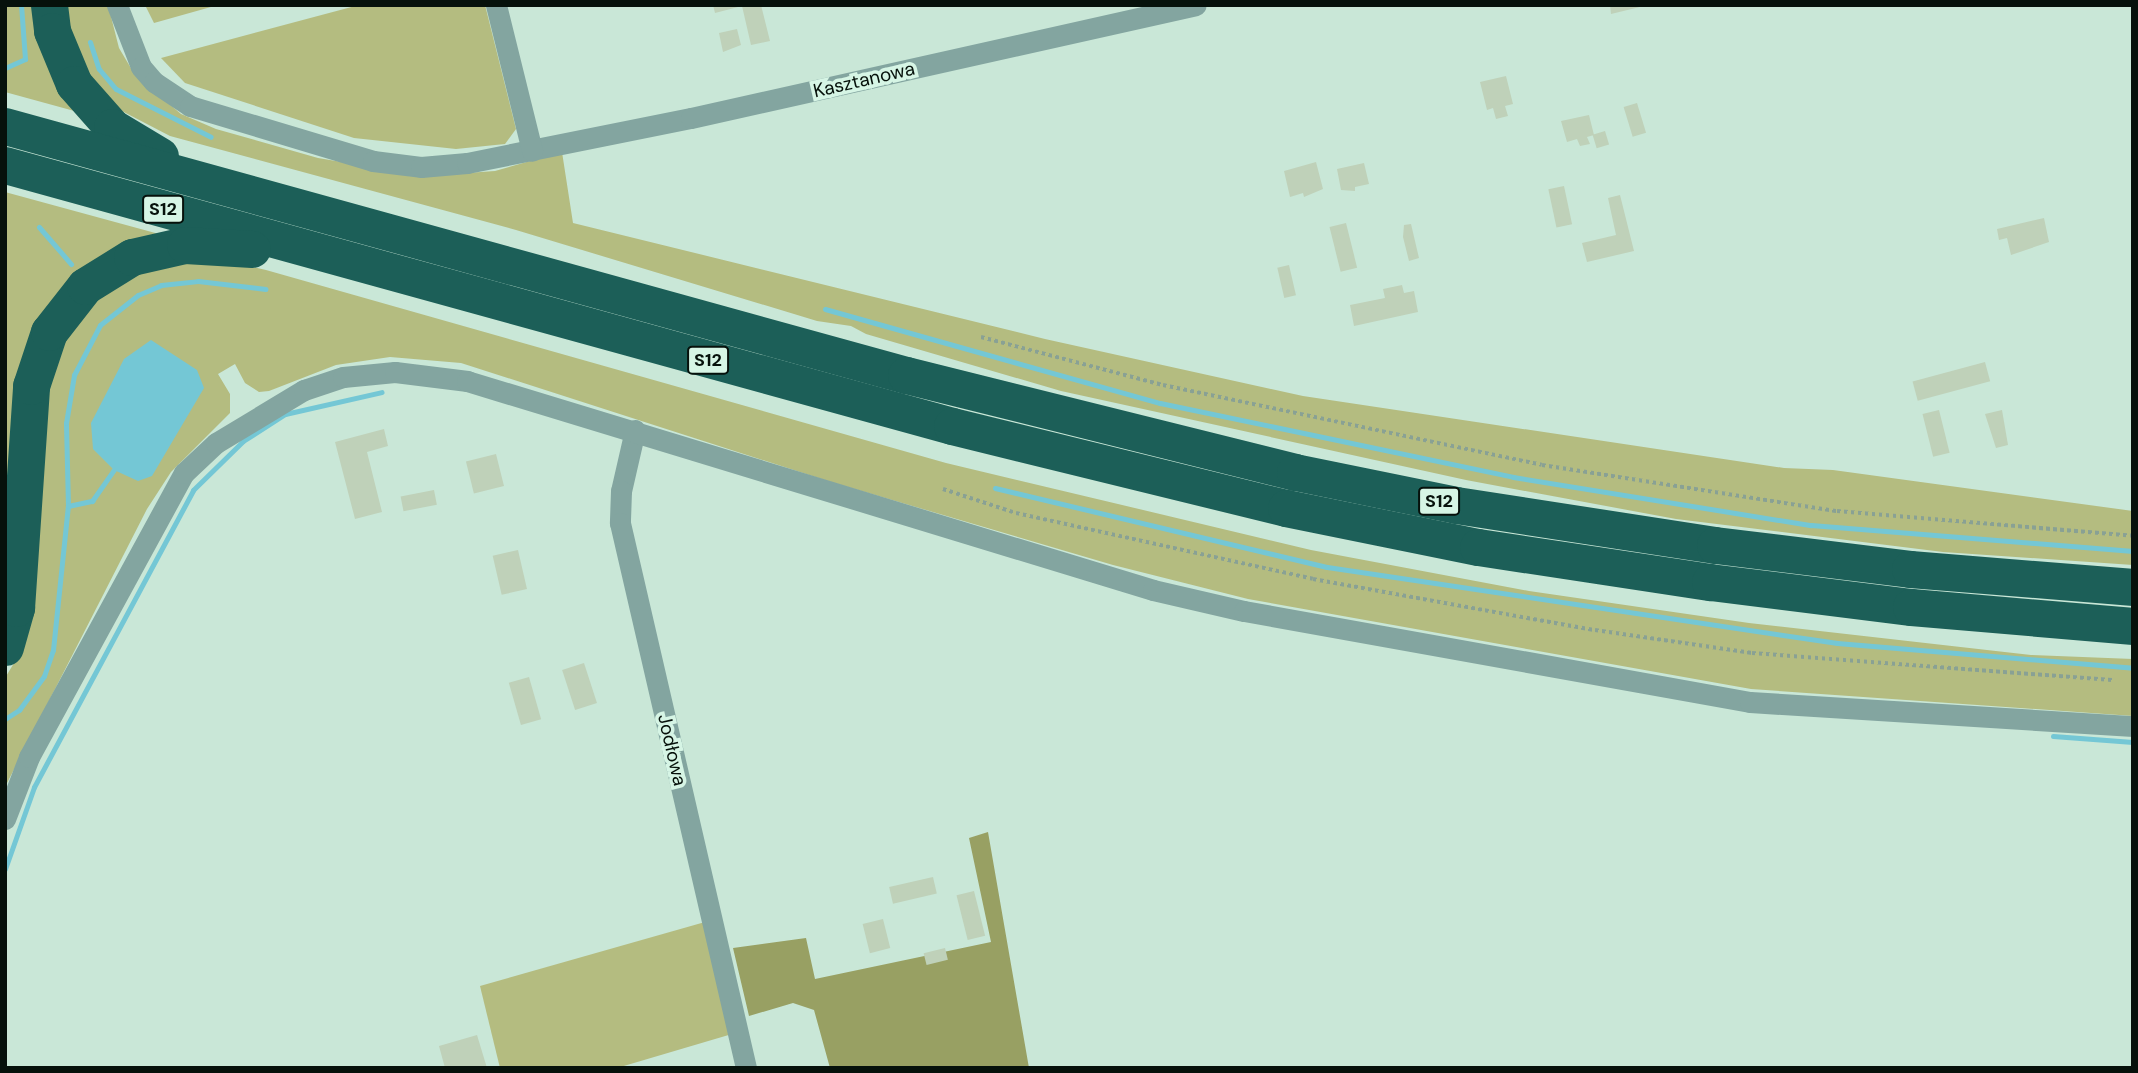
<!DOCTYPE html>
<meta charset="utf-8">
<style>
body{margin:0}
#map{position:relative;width:2138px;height:1073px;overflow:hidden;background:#c9e7d7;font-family:"DM Sans",sans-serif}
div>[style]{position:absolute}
.green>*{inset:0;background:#b4bc80}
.forest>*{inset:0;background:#98a063}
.water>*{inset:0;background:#74c7d5}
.stream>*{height:5px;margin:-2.5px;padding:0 2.5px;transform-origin:2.5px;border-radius:2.5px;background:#74c7d5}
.building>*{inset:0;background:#bfd1b9;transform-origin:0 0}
.path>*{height:3.5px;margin-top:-1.75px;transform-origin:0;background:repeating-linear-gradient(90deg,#89a194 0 3.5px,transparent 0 7px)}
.street>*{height:21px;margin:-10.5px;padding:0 10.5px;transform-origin:10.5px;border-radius:10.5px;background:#83a5a0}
.highway>*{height:37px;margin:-18.5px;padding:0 18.5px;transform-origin:18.5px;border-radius:18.5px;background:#1c5f58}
span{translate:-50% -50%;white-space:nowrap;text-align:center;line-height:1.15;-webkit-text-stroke:7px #d6f5e5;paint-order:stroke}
.shield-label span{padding:2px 5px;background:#d6f5e5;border:2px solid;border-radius:5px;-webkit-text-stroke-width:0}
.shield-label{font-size:18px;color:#06110b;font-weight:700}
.street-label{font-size:19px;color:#06110b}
.frame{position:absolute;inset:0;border:7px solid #06110b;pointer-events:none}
</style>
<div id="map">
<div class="green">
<div style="clip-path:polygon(5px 5px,39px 5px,78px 112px,5px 92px)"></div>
<div style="clip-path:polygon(58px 5px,108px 5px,119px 48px,135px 75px,181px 114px,216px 129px,318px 158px,425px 176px,495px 171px,562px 152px,573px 223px,1045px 339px,1303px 396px,1784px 468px,1833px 470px,2133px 511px,2133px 565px,1943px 552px,1676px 519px,1466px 480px,1061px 391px,866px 334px,851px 326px,817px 321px,516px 230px,170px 136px,118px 109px,92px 87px)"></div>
<div style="clip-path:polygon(145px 5px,218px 5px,154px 23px)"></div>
<div style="clip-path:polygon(359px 5px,485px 5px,516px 129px,505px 144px,456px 149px,354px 138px,185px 83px,161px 58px)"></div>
<div style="clip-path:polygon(5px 192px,170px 237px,57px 299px,5px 589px)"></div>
<div style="clip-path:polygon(168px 261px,226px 261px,266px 270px,946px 463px,1311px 550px,1529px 591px,1749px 623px,2031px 655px,2133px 659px,2133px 716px,1751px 689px,1248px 599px,1113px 565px,831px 482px,461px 363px,390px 357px,336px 365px,269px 391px,259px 392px,245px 383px,235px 364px,218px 374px,230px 394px,230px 413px,171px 472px,147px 509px,5px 787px,5px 678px,17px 658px,47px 387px,58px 351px,104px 289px)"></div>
<div style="clip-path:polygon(705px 922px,732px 1034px,617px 1068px,500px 1068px,480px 986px)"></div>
</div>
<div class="forest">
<div style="clip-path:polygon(988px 832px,1029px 1068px,830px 1068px,814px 1010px,793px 1003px,749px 1016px,733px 948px,806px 938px,815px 979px,991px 942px,969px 838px)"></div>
</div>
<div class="water">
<div style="clip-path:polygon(151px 340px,197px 370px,204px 388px,152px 476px,138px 481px,114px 470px,93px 449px,91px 423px,124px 359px)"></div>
</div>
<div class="stream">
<div style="left:90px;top:42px;width:28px;rotate:72deg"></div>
<div style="left:99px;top:69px;width:26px;rotate:50deg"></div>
<div style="left:116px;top:89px;width:106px;rotate:26.8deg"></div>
<div style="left:5px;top:68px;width:22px;rotate:-24deg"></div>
<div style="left:25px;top:59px;width:54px;rotate:-94.2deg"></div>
<div style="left:39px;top:227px;width:49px;rotate:49.1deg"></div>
<div style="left:825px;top:309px;width:348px;rotate:15.7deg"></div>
<div style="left:1160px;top:403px;width:361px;rotate:11.8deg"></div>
<div style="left:1513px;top:477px;width:302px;rotate:9.2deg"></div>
<div style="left:1811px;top:525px;width:323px;rotate:4.6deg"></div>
<div style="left:995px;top:488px;width:341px;rotate:13.4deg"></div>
<div style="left:1327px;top:567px;width:516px;rotate:8.48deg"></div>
<div style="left:1837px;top:643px;width:297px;rotate:4.8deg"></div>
<div style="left:68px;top:506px;width:83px;rotate:-91.4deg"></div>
<div style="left:66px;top:423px;width:49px;rotate:-80.5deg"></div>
<div style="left:74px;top:375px;width:56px;rotate:-62.5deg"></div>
<div style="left:100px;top:325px;width:48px;rotate:-38.3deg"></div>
<div style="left:138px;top:295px;width:25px;rotate:-23deg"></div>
<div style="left:161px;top:285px;width:37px;rotate:-6deg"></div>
<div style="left:198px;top:281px;width:68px;rotate:6.7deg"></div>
<div style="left:5px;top:719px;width:17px;rotate:-33deg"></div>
<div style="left:19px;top:710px;width:42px;rotate:-53.7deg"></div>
<div style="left:44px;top:676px;width:28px;rotate:-71deg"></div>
<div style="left:53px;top:650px;width:145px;rotate:-84.1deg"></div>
<div style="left:68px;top:506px;width:25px;rotate:-12deg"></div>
<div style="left:92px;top:501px;width:38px;rotate:-55deg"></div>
<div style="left:2053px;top:736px;width:80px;rotate:4.3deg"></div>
<div style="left:5px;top:869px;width:87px;rotate:-70.5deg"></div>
<div style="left:34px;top:787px;width:337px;rotate:-61.8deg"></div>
<div style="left:193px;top:490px;width:70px;rotate:-44.4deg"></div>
<div style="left:243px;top:441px;width:50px;rotate:-32.7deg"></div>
<div style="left:285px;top:414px;width:99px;rotate:-12.8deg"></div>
</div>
<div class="building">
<div style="clip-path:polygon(713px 5px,761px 5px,770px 41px,751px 45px,742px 6px,715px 13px)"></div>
<div style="clip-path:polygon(1610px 5px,1644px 5px,1644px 6px,1611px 14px)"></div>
<div style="clip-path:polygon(737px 29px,741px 45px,723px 52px,719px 33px)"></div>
<div style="clip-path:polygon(1506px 76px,1513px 104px,1505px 106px,1508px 116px,1496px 119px,1493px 108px,1487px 110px,1480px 82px)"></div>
<div style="left:1637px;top:103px;width:31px;height:14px;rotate:73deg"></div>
<div style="clip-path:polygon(1589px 115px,1594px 135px,1587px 137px,1590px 144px,1580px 146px,1577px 139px,1567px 142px,1561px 121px)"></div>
<div style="left:1605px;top:131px;width:14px;height:13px;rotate:73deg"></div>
<div style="clip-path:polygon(1316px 162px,1323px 189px,1304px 197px,1303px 193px,1290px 197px,1284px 171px)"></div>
<div style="clip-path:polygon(1364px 163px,1369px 184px,1355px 187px,1355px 191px,1341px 190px,1337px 169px)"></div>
<div style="left:1564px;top:186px;width:39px;height:16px;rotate:78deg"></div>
<div style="clip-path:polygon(1620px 195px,1634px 251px,1587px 262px,1582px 243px,1616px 235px,1608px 198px)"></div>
<div style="clip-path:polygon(2044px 218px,2049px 242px,2011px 255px,2007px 238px,1999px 240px,1997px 229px)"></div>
<div style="left:1346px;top:223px;width:46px;height:17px;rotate:76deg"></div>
<div style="clip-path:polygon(1411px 224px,1419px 258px,1409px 261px,1403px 237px,1404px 225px)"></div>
<div style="left:1289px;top:265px;width:31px;height:12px;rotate:77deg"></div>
<div style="clip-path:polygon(1402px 285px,1404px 293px,1414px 291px,1418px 312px,1354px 326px,1350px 305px,1385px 298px,1383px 289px)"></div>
<div style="left:1985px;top:362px;width:20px;height:75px;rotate:75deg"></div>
<div style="left:1939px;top:410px;width:44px;height:17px;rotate:76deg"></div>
<div style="clip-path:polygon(2002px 410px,2008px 445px,1996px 448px,1985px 414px)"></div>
<div style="clip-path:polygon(384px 429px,388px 446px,367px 452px,382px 512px,355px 519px,335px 442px)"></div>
<div style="left:496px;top:454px;width:33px;height:31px;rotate:76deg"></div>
<div style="left:434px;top:490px;width:15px;height:34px;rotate:79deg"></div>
<div style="left:518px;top:550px;width:40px;height:26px;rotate:77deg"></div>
<div style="left:584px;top:663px;width:42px;height:23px;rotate:72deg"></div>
<div style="left:529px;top:677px;width:44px;height:21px;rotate:74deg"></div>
<div style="left:933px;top:877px;width:17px;height:45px;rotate:77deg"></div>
<div style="left:974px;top:891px;width:46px;height:18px;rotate:76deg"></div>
<div style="left:883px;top:919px;width:30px;height:21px;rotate:76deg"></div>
<div style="left:945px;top:948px;width:12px;height:22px;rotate:76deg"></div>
<div style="clip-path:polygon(477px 1035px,487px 1068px,445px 1068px,439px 1046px)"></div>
</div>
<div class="path">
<div style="left:981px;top:337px;width:188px;rotate:14.8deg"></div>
<div style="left:1163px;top:385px;width:387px;rotate:11.9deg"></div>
<div style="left:1542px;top:465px;width:299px;rotate:8.9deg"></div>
<div style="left:1837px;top:511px;width:297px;rotate:4.8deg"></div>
<div style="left:943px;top:489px;width:77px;rotate:18.2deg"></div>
<div style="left:1016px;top:513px;width:304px;rotate:12.5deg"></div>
<div style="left:1313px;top:579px;width:287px;rotate:10.3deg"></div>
<div style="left:1595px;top:630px;width:159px;rotate:8.3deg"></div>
<div style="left:1752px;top:653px;width:361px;rotate:4.3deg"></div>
</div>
<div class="street">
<div style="left:117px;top:5px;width:66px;rotate:68.8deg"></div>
<div style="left:141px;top:67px;width:20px;rotate:49deg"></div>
<div style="left:154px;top:82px;width:43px;rotate:33.7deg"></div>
<div style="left:190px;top:106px;width:191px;rotate:16.7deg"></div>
<div style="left:373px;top:161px;width:48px;rotate:7.1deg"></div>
<div style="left:421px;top:167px;width:46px;rotate:-5deg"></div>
<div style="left:467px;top:163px;width:228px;rotate:-11.4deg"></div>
<div style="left:691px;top:118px;width:517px;rotate:-12.61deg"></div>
<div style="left:496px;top:5px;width:150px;rotate:76.1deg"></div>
<div style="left:635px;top:430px;width:63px;rotate:102.9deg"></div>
<div style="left:621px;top:491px;width:32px;rotate:92deg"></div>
<div style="left:620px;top:523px;width:559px;rotate:76.98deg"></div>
<div style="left:5px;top:819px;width:66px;rotate:-68.8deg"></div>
<div style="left:29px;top:757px;width:324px;rotate:-61.4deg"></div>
<div style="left:184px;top:473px;width:44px;rotate:-43.2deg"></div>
<div style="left:216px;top:443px;width:103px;rotate:-31.1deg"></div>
<div style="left:304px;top:390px;width:41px;rotate:-18.4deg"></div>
<div style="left:343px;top:377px;width:52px;rotate:-5.5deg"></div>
<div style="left:395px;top:372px;width:73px;rotate:7.1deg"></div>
<div style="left:467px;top:381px;width:717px;rotate:16.94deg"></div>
<div style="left:1153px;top:590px;width:93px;rotate:13deg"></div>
<div style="left:1244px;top:611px;width:514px;rotate:10.2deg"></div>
<div style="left:1750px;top:702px;width:384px;rotate:3.6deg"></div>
</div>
<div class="highway">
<div style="left:49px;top:5px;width:26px;rotate:83deg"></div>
<div style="left:52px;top:31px;width:57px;rotate:67.5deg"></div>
<div style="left:74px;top:84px;width:57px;rotate:48.5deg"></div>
<div style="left:112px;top:127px;width:56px;rotate:31.1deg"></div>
<div style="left:5px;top:126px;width:935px;rotate:15.45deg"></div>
<div style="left:906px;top:375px;width:401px;rotate:14deg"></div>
<div style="left:1295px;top:472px;width:164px;rotate:11.6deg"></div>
<div style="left:1456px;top:505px;width:262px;rotate:8.8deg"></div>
<div style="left:1715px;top:545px;width:196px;rotate:7deg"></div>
<div style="left:1910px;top:569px;width:224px;rotate:4.6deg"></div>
<div style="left:5px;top:165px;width:982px;rotate:15.41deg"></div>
<div style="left:952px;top:426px;width:344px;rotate:13.8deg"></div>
<div style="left:1286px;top:508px;width:196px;rotate:11.5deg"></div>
<div style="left:1478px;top:547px;width:235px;rotate:8.6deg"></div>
<div style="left:1710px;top:582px;width:203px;rotate:7.1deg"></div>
<div style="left:1911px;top:607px;width:223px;rotate:4.9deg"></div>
<div style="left:5px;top:647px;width:41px;rotate:-74.2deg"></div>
<div style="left:16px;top:608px;width:223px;rotate:-86.1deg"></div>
<div style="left:31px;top:386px;width:57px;rotate:-71.6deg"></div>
<div style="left:49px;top:332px;width:58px;rotate:-52deg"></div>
<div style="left:85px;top:286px;width:55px;rotate:-31.7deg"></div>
<div style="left:132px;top:257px;width:54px;rotate:-12.8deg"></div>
<div style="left:185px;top:245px;width:67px;rotate:3.4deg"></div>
</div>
<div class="shield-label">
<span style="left:163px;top:209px">S12</span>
<span style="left:708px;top:360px">S12</span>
<span style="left:1439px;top:501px">S12</span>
</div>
<div class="street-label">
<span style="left:864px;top:80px;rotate:-13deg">Kasztanowa</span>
<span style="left:672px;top:750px;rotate:77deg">Jodłowa</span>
</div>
<div class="frame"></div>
</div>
